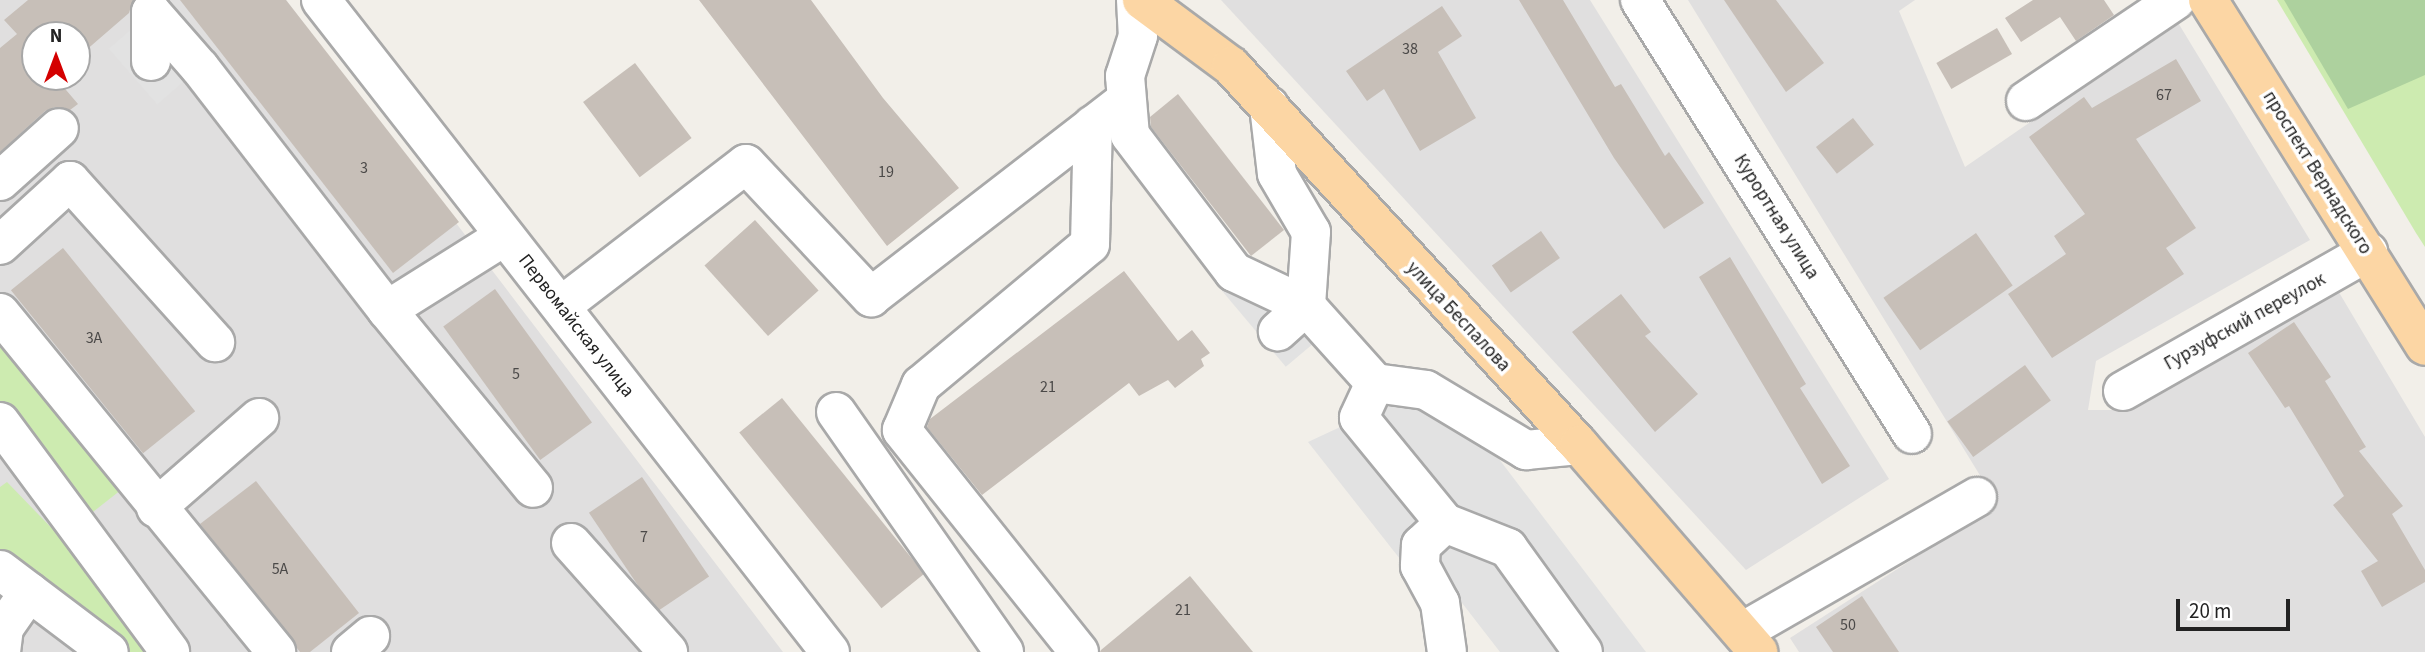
<!DOCTYPE html>
<meta charset="utf-8">
<style>
body{margin:0}
#map{position:relative;width:2425px;height:652px;overflow:hidden;background:#f2efe9;font-family:"Source Sans 3",sans-serif}
div>[style]{position:absolute}
.residential>*{inset:0;background:#e0dfdf}
.grass>*{inset:0;background:#cdebb0}
.forest>*{inset:0;background:#add19e}
.parking>*{inset:0;background:#e2e2e2;transform-origin:0 0}
.building>*{inset:0;background:#c7bfb8;transform-origin:0 0}
.roads{filter:drop-shadow(2px 0 #a9a9a9) drop-shadow(-2px 0 #a9a9a9) drop-shadow(0 2px #a9a9a9) drop-shadow(0 -2px #a9a9a9)}
.minor>*{height:38px;margin:-19px;padding:0 19px;transform-origin:19px;border-radius:19px;background:#fff}
.major>*{height:38px;margin:-19px;padding:0 19px;transform-origin:19px;border-radius:19px;background:#fcd6a4}
span{translate:-50% -50%;white-space:nowrap;text-align:center;line-height:1.15;-webkit-text-stroke:7px #fff;paint-order:stroke}
.number-label{font-size:16px;color:#4b4948}
.number-label span{-webkit-text-stroke-width:0}
.street-label{font-size:19px;color:#222}
.north{position:absolute;left:21px;top:21px;width:70px;height:70px;box-sizing:border-box;background:#fff;border:2px solid #a7a7a7;border-radius:50%;rotate:0deg;font-size:19px;font-weight:700;line-height:28px;text-align:center;color:#222}
.north::after{content:'';display:block;margin:auto;width:24px;height:32px;background:#d40000;clip-path:polygon(50% 0,100% 100%,50% 72%,0 100%)}
.scale{position:absolute;left:2176px;top:599px;width:114px;height:32px;box-sizing:border-box;border:4px solid #222;border-top:0;padding-left:9px;font-size:21px;line-height:24px;white-space:nowrap;color:#222;-webkit-text-stroke:5px #fff;paint-order:stroke}
</style>
<div id="map">
<div class="residential">
<div style="clip-path:polygon(evenodd,0 0,286px 0,783px 652px,0 652px,0 0,35px 35px,77px 35px,77px 77px,35px 77px,35px 35px)"></div>
<div style="clip-path:polygon(1221px 0,1590px 0,1889px 479px,1746px 570px)"></div>
<div style="clip-path:polygon(1688px 0,1915px 0,1899px 11px,1965px 167px,2177px 21px,2310px 240px,2096px 361px,2088px 410px,2119px 410px,2334px 284px,2425px 437px,2425px 652px,1799px 652px,1790px 638px,1972px 521px,1981px 477px)"></div>
</div>
<div class="grass">
<div style="clip-path:polygon(2277px 0,2425px 0,2425px 247px,2416px 233px)"></div>
<div style="clip-path:polygon(0 339px,126px 486px,84px 519px,0 410px)"></div>
<div style="clip-path:polygon(7px 482px,101px 579px,160px 652px,120px 652px,0 555px,0 487px)"></div>
</div>
<div class="forest">
<div style="clip-path:polygon(2284px 0,2425px 0,2425px 75px,2348px 109px)"></div>
</div>
<div class="parking">
<div style="left:151px;top:12px;width:74px;height:56px;rotate:49deg"></div>
<div style="left:1250px;top:265px;width:101px;height:38px;rotate:50deg"></div>
<div style="clip-path:polygon(1409px 395px,1499px 459px,1646px 652px,1500px 652px,1428px 559px,1411px 573px,1308px 442px)"></div>
</div>
<div class="building">
<div style="clip-path:polygon(28px 0,133px 0,129px 13px,77px 58px,77px 35px,35px 35px,35px 77px,55px 77px,78px 104px,70px 110px,55px 107px,45px 111px,0 152px,0 48px,17px 34px,4px 20px)"></div>
<div style="clip-path:polygon(180px 0,286px 0,459px 222px,393px 273px)"></div>
<div style="clip-path:polygon(699px 0,811px 0,883px 98px,959px 188px,887px 246px)"></div>
<div style="clip-path:polygon(1519px 0,1563px 0,1615px 87px,1621px 84px,1665px 156px,1669px 152px,1704px 203px,1664px 229px,1614px 158px)"></div>
<div style="clip-path:polygon(1724px 0,1776px 0,1824px 63px,1786px 92px)"></div>
<div style="clip-path:polygon(2033px 0,2104px 0,2114px 15px,2076px 41px,2060px 17px,2021px 42px,2005px 18px)"></div>
<div style="clip-path:polygon(1442px 6px,1462px 36px,1438px 52px,1476px 118px,1420px 151px,1384px 89px,1367px 101px,1346px 71px)"></div>
<div style="left:1997px;top:28px;width:30px;height:70px;rotate:60deg"></div>
<div style="clip-path:polygon(2176px 59px,2201px 101px,2136px 139px,2196px 228px,2166px 248px,2184px 274px,2052px 358px,2008px 294px,2066px 254px,2054px 236px,2085px 214px,2029px 137px,2084px 97px,2092px 108px)"></div>
<div style="left:635px;top:63px;width:94px;height:65px;rotate:53deg"></div>
<div style="clip-path:polygon(1178px 94px,1284px 230px,1251px 256px,1151px 127px,1150px 117px)"></div>
<div style="left:1853px;top:118px;width:34px;height:47px;rotate:52deg"></div>
<div style="left:755px;top:220px;width:95px;height:68px;rotate:48deg"></div>
<div style="left:1541px;top:231px;width:33px;height:60px;rotate:55deg"></div>
<div style="left:1976px;top:233px;width:64px;height:113px;rotate:55deg"></div>
<div style="left:63px;top:248px;width:210px;height:67px;rotate:51deg"></div>
<div style="clip-path:polygon(1730px 257px,1806px 384px,1800px 388px,1850px 466px,1822px 484px,1699px 277px)"></div>
<div style="clip-path:polygon(1124px 271px,1178px 341px,1192px 330px,1210px 353px,1201px 359px,1204px 366px,1175px 388px,1168px 380px,1139px 396px,1129px 383px,982px 495px,927px 427px,930px 419px)"></div>
<div style="left:495px;top:289px;width:165px;height:64px;rotate:54deg"></div>
<div style="clip-path:polygon(1621px 294px,1651px 332px,1645px 336px,1698px 394px,1655px 432px,1572px 332px)"></div>
<div style="clip-path:polygon(2294px 322px,2331px 377px,2325px 381px,2366px 447px,2359px 451px,2403px 506px,2392px 514px,2425px 570px,2425px 582px,2382px 607px,2361px 571px,2378px 561px,2333px 505px,2344px 496px,2289px 406px,2285px 408px,2248px 353px)"></div>
<div style="left:2025px;top:365px;width:44px;height:96px;rotate:54deg"></div>
<div style="left:782px;top:398px;width:226px;height:55px;rotate:51deg"></div>
<div style="left:642px;top:477px;width:120px;height:64px;rotate:56deg"></div>
<div style="clip-path:polygon(256px 481px,359px 613px,310px 652px,300px 652px,200px 524px)"></div>
<div style="clip-path:polygon(1190px 576px,1253px 652px,1100px 652px,1101px 650px)"></div>
<div style="clip-path:polygon(1862px 596px,1899px 652px,1833px 652px,1816px 627px)"></div>
</div>
<div class="roads">
<div class="minor">
<div style="left:321px;top:0;width:827px;rotate:52.02deg"></div>
<div style="left:1136px;top:0;width:36px;rotate:87deg"></div>
<div style="left:1138px;top:36px;width:42px;rotate:108deg"></div>
<div style="left:1125px;top:76px;width:59px;rotate:85.2deg"></div>
<div style="left:1130px;top:135px;width:172px;rotate:52.8deg"></div>
<div style="left:1234px;top:272px;width:80px;rotate:25.3deg"></div>
<div style="left:1306px;top:306px;width:38px;rotate:138deg"></div>
<div style="left:1640px;top:0;width:512px;rotate:57.92deg"></div>
<div style="left:151px;top:61px;width:49px;rotate:-90deg"></div>
<div style="left:151px;top:12px;width:74px;rotate:48.8deg"></div>
<div style="left:200px;top:68px;width:306px;rotate:52.3deg"></div>
<div style="left:387px;top:310px;width:139px;rotate:-32.1deg"></div>
<div style="left:2026px;top:101px;width:181px;rotate:-34deg"></div>
<div style="left:1269px;top:106px;width:68px;rotate:83.3deg"></div>
<div style="left:1277px;top:174px;width:67px;rotate:59.6deg"></div>
<div style="left:1311px;top:232px;width:74px;rotate:93.9deg"></div>
<div style="left:1306px;top:306px;width:103px;rotate:48.1deg"></div>
<div style="left:1375px;top:383px;width:51px;rotate:7.8deg"></div>
<div style="left:1426px;top:390px;width:117px;rotate:31deg"></div>
<div style="left:1526px;top:450px;width:53px;rotate:-5.4deg"></div>
<div style="left:0;top:181px;width:79px;rotate:-41.9deg"></div>
<div style="left:0;top:245px;width:95px;rotate:-42.4deg"></div>
<div style="left:70px;top:181px;width:217px;rotate:48deg"></div>
<div style="left:561px;top:306px;width:233px;rotate:-37.5deg"></div>
<div style="left:746px;top:164px;width:183px;rotate:46.8deg"></div>
<div style="left:871px;top:297px;width:321px;rotate:-37.7deg"></div>
<div style="left:387px;top:310px;width:230px;rotate:50.6deg"></div>
<div style="left:0;top:313px;width:437px;rotate:50.8deg"></div>
<div style="left:1375px;top:383px;width:38px;rotate:115deg"></div>
<div style="left:1359px;top:418px;width:136px;rotate:50.7deg"></div>
<div style="left:1445px;top:523px;width:68px;rotate:21.6deg"></div>
<div style="left:1508px;top:548px;width:128px;rotate:54.2deg"></div>
<div style="left:2123px;top:391px;width:282px;rotate:-29.6deg"></div>
<div style="left:836px;top:412px;width:293px;rotate:55deg"></div>
<div style="left:0;top:422px;width:286px;rotate:53.5deg"></div>
<div style="left:156px;top:508px;width:137px;rotate:-41.1deg"></div>
<div style="left:1445px;top:523px;width:33px;rotate:137deg"></div>
<div style="left:1421px;top:545px;width:21px;rotate:93deg"></div>
<div style="left:1420px;top:566px;width:42px;rotate:61.6deg"></div>
<div style="left:1440px;top:603px;width:49px;rotate:81.9deg"></div>
<div style="left:571px;top:543px;width:146px;rotate:48.3deg"></div>
<div style="left:0;top:570px;width:136px;rotate:37deg"></div>
<div style="left:1742px;top:632px;width:271px;rotate:-29.9deg"></div>
<div style="left:1px;top:652px;width:24px;rotate:-83deg"></div>
<div style="left:4px;top:628px;width:44px;rotate:-55.2deg"></div>
<div style="left:351px;top:652px;width:25px;rotate:-40deg"></div>
<div style="left:1079px;top:652px;width:284px;rotate:-128.6deg"></div>
<div style="left:902px;top:430px;width:49px;rotate:-67.1deg"></div>
<div style="left:921px;top:385px;width:220px;rotate:-39.8deg"></div>
<div style="left:1090px;top:244px;width:119px;rotate:-88.6deg"></div>
</div>
<div class="major">
<div style="left:1142px;top:0;width:111px;rotate:36.6deg"></div>
<div style="left:1231px;top:66px;width:515px;rotate:47.44deg"></div>
<div style="left:1579px;top:445px;width:274px;rotate:49.1deg"></div>
<div style="left:2208px;top:0;width:408px;rotate:57.9deg"></div>
</div>
</div>
<div class="number-label">
<span style="left:1410px;top:49px">38</span>
<span style="left:2164px;top:95px">67</span>
<span style="left:364px;top:168px">3</span>
<span style="left:886px;top:172px">19</span>
<span style="left:94px;top:338px">3А</span>
<span style="left:516px;top:374px">5</span>
<span style="left:1048px;top:387px">21</span>
<span style="left:644px;top:537px">7</span>
<span style="left:280px;top:569px">5А</span>
<span style="left:1183px;top:610px">21</span>
<span style="left:1848px;top:625px">50</span>
</div>
<div class="street-label">
<span style="left:2317px;top:173px;rotate:58deg">проспект Вернадского</span>
<span style="left:1776px;top:217px;rotate:58deg">Курортная улица</span>
<span style="left:1458px;top:317px;rotate:47deg">улица Беспалова</span>
<span style="left:2245px;top:322px;rotate:-29deg">Гурзуфский переулок</span>
<span style="left:576px;top:326px;rotate:52deg">Первомайская улица</span>
</div>
<div class="north">N</div>
<div class="scale">20 m</div>
</div>
